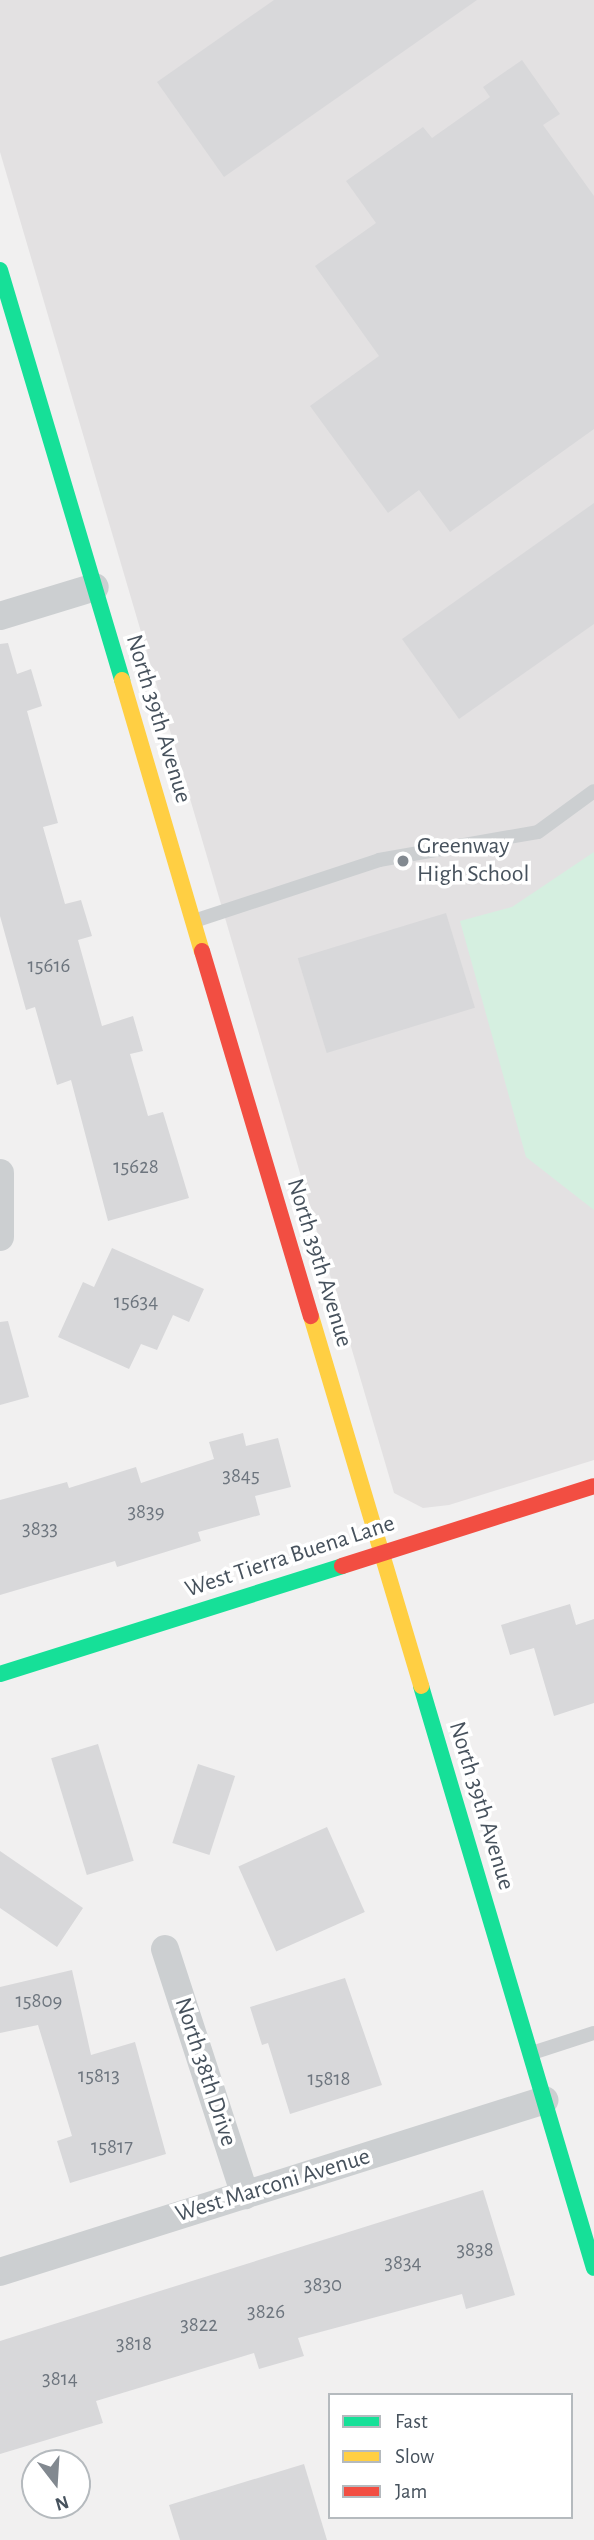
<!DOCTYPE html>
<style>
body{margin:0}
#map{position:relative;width:594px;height:2540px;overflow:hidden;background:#f1f0f0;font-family:"Alegreya Sans",sans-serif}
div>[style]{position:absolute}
.education>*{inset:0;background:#e3e1e2}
.green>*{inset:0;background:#d5efe0}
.building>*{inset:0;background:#d8d8da;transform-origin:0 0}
.lane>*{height:14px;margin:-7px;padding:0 7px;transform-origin:7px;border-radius:7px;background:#cccfd1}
.street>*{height:28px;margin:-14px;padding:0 14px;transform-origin:14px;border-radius:14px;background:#cccfd1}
.fast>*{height:16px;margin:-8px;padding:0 8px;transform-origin:8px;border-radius:8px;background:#16e098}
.slow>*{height:16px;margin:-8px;padding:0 8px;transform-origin:8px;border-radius:8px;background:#ffcf43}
.jam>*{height:16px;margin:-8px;padding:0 8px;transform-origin:8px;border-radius:8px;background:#f24e42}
.dots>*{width:19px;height:19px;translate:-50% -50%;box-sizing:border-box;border:4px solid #fff;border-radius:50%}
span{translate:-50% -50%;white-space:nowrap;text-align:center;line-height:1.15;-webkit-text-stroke:7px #fff;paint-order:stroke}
.number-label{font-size:21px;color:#6d757e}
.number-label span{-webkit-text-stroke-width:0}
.street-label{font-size:24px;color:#47525d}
.poi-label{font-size:24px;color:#47525d}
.left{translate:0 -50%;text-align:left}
.legend{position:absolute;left:328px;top:2393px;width:245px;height:126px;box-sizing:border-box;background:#fff;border:2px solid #b5babe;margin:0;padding:9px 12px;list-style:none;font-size:21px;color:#47525d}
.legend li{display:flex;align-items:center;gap:14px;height:35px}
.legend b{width:35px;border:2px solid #b5babe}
.north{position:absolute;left:21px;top:2449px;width:70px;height:70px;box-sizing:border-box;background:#fff;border:2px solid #b5babe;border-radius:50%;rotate:163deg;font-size:19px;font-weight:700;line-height:28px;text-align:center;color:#47525d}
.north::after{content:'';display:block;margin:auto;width:24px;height:32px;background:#828990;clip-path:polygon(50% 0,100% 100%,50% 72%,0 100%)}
</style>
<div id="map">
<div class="education">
<div style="clip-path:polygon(0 0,594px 0,594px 1460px,449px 1505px,423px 1508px,394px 1493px,0 152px)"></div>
</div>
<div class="green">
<div style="clip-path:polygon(594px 852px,594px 1210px,526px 1157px,460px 921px,512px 907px)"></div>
</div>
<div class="building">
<div style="clip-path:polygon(274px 0,477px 0,224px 177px,157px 82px)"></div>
<div style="clip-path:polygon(522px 60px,560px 114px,543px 125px,594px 196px,594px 429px,450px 532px,419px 490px,388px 513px,310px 406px,379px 356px,315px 266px,376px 223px,346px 181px,423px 127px,432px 138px,490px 97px,483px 87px)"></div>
<div style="clip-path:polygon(594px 503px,594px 624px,459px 719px,402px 639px)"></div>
<div style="clip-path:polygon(8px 643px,17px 674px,31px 669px,42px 706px,27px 711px,58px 823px,43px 827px,65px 904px,81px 900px,92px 936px,78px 940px,102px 1026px,133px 1016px,143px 1051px,130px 1054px,148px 1116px,163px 1112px,189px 1198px,108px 1221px,71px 1080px,57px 1085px,35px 1007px,26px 1010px,0 916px,0 644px)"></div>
<div style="left:446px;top:913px;width:99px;height:155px;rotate:73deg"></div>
<div style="clip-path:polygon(112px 1248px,204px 1289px,189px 1322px,173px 1315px,157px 1350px,141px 1344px,129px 1369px,58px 1337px,83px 1282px,94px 1287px)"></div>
<div style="clip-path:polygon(8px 1321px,29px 1397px,0 1405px,0 1322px)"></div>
<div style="clip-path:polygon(243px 1433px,246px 1446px,278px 1438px,291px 1487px,255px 1496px,260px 1515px,198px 1532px,201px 1541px,117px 1567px,115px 1561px,0 1595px,0 1500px,67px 1482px,69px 1488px,136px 1467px,141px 1483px,214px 1459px,209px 1442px)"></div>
<div style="clip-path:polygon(570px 1604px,576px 1625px,594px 1619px,594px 1703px,554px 1716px,534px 1648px,510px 1655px,501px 1625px)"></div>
<div style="left:98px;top:1744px;width:122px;height:49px;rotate:73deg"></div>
<div style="left:198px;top:1764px;width:39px;height:83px;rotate:18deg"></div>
<div style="left:327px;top:1827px;width:93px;height:97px;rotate:66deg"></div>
<div style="clip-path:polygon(0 1851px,83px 1908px,57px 1947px,0 1908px)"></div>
<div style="clip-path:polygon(72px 1970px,91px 2055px,135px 2042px,166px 2154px,70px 2183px,57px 2141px,72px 2136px,38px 2025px,0 2033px,0 1987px)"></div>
<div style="clip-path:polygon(345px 1978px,382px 2085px,290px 2114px,268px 2043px,262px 2045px,250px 2007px)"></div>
<div style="clip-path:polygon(483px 2190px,515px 2295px,466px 2309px,462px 2294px,298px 2338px,304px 2356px,259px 2369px,254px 2353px,96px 2401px,103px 2423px,0 2454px,0 2341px)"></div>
<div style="clip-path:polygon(304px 2464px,327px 2540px,180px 2540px,169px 2505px)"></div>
</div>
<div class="lane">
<div style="left:194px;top:921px;width:195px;rotate:-18.2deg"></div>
<div style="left:379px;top:860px;width:161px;rotate:-10deg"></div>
<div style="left:538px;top:832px;width:69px;rotate:-36.2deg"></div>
<div style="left:532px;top:2053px;width:65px;rotate:-17.9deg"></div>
</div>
<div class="street">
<div style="left:0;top:616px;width:99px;rotate:-17deg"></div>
<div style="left:0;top:1173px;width:64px;rotate:90deg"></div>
<div style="left:165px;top:1949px;width:259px;rotate:72deg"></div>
<div style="left:0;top:2272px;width:571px;rotate:-17.52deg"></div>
</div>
<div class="fast">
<div style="left:0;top:270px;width:428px;rotate:73.4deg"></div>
<div style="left:0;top:1674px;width:359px;rotate:-17.5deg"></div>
<div style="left:421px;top:1686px;width:607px;rotate:73.45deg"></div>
</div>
<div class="slow">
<div style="left:122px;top:680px;width:283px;rotate:73.6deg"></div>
<div style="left:311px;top:1316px;width:386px;rotate:73.4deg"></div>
</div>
<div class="jam">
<div style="left:202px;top:951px;width:381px;rotate:73.4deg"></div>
<div style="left:342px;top:1566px;width:264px;rotate:-17.6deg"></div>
</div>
<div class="dots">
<div style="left:403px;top:861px;background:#828990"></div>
</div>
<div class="number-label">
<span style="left:49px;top:966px">15616</span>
<span style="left:136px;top:1167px">15628</span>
<span style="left:136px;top:1302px">15634</span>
<span style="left:241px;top:1476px">3845</span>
<span style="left:146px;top:1512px">3839</span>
<span style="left:40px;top:1529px">3833</span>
<span style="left:39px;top:2001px">15809</span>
<span style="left:99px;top:2076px">15813</span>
<span style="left:329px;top:2079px">15818</span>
<span style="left:112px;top:2147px">15817</span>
<span style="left:475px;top:2250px">3838</span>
<span style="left:403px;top:2263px">3834</span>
<span style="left:323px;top:2285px">3830</span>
<span style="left:266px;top:2312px">3826</span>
<span style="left:199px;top:2325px">3822</span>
<span style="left:134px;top:2344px">3818</span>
<span style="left:60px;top:2379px">3814</span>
</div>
<div class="street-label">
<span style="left:158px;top:719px;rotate:73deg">North 39th Avenue</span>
<span style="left:319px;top:1263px;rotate:73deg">North 39th Avenue</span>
<span style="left:290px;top:1557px;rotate:-18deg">West Tierra Buena Lane</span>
<span style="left:481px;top:1806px;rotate:73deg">North 39th Avenue</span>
<span style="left:205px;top:2072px;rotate:72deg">North 38th Drive</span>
<span style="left:273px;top:2186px;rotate:-17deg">West Marconi Avenue</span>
</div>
<div class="poi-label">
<span class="left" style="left:417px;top:861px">Greenway<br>High School</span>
</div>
<ul class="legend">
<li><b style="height:9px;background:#16e098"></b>Fast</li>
<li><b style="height:9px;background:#ffcf43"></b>Slow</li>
<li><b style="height:9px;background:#f24e42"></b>Jam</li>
</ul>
<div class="north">N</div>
</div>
